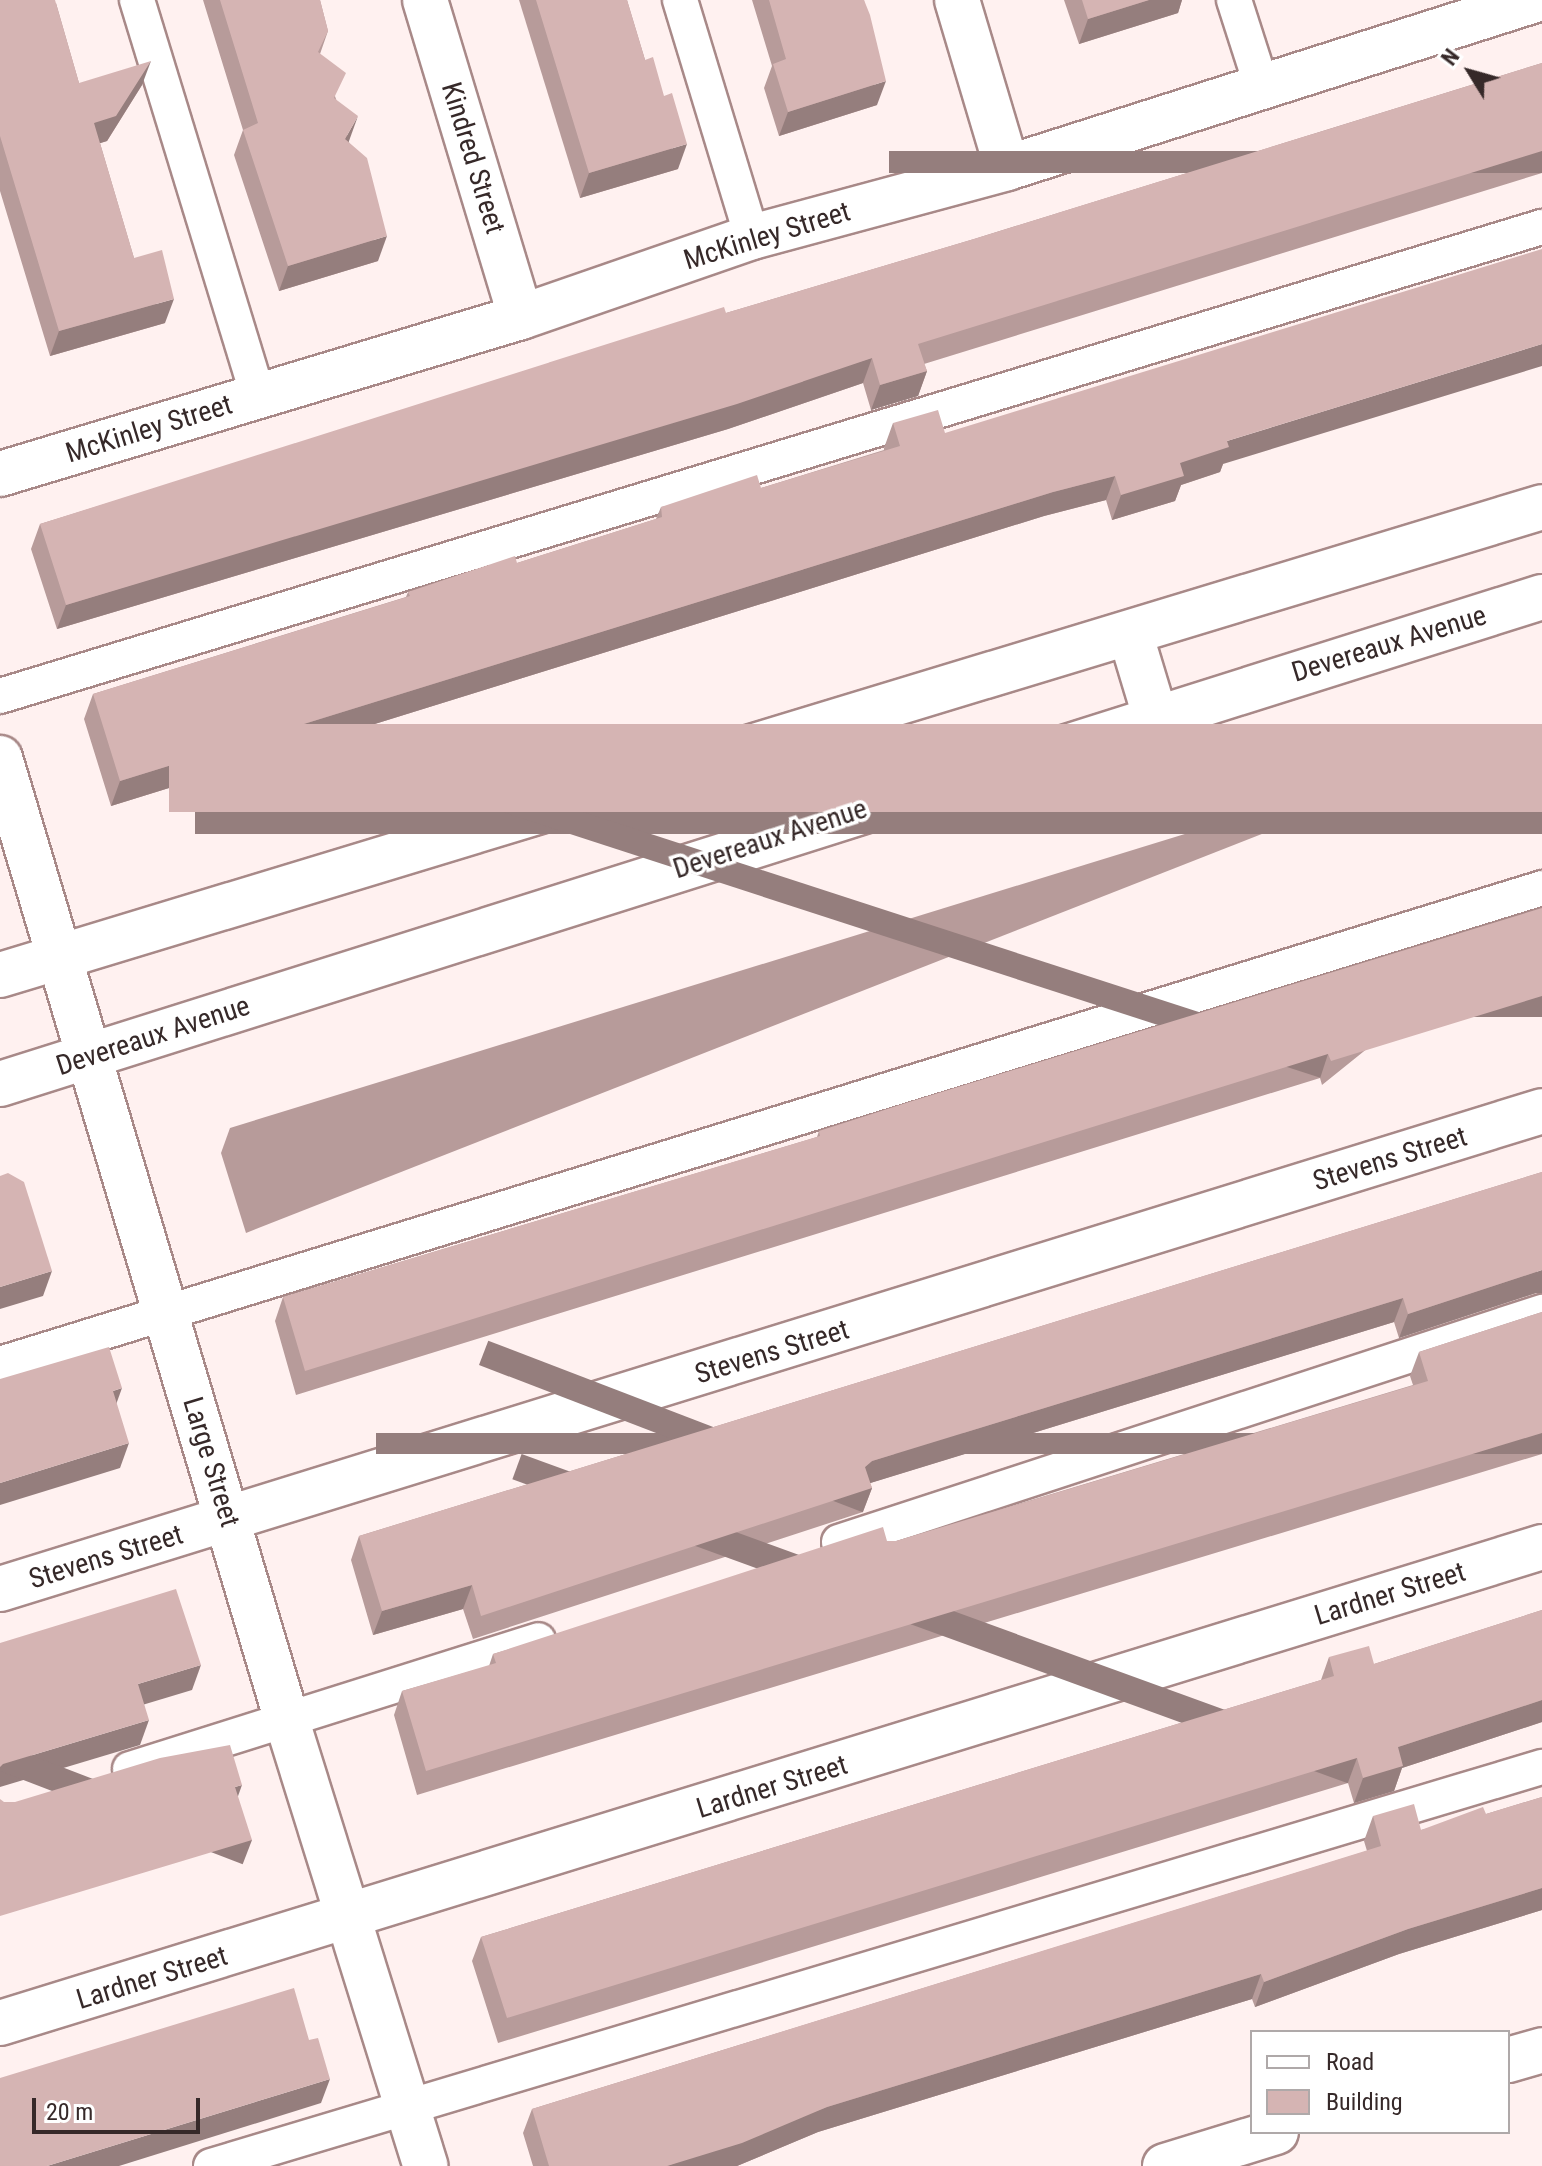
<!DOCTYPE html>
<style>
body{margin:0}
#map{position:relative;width:1542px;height:2166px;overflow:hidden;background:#fff1f0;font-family:"Roboto Condensed",sans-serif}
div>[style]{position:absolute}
.roads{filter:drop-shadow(2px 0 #a88988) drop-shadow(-2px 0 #a88988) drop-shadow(0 2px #a88988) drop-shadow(0 -2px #a88988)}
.lane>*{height:34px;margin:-17px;padding:0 17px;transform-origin:17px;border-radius:17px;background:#fff}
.street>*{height:44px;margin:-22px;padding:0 22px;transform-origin:22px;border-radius:22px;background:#fff}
.secondary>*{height:44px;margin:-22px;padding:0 22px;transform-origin:22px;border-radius:22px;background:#fff}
.wall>*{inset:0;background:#b79b9a}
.shaded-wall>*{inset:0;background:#957e7d;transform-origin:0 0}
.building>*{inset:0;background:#d5b4b3;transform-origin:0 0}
span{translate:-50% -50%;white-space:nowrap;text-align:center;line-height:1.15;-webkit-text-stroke:7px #fff;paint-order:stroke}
.street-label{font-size:28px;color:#362929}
.legend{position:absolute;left:1250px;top:2030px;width:260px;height:104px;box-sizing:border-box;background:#fff;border:2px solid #afa9a9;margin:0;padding:10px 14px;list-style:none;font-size:24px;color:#362929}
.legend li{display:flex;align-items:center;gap:16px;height:40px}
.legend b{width:40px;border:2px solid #afa9a9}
.north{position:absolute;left:1430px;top:32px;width:80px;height:80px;-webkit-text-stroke:6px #fff;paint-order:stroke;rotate:307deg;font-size:22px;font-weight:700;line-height:32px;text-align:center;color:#362929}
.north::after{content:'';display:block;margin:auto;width:28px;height:36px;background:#362929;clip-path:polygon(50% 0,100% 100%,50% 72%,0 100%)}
.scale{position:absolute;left:32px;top:2098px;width:168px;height:36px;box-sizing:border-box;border:4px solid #362929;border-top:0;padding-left:10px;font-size:24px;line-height:28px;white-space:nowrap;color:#362929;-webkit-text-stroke:6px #fff;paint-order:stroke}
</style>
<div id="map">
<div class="roads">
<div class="lane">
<div style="left:137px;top:0;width:414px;rotate:73deg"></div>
<div style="left:680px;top:0;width:248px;rotate:73.1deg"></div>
<div style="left:1234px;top:0;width:91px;rotate:72.2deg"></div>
<div style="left:0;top:696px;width:1612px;rotate:-16.92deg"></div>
<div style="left:0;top:1364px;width:1614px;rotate:-17.15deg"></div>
<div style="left:839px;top:1542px;width:740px;rotate:-18.12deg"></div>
<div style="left:130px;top:1769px;width:428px;rotate:-17.5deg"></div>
<div style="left:211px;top:2166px;width:1390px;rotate:-16.69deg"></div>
</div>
<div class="street">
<div style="left:425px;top:0;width:331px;rotate:73.2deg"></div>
<div style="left:957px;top:0;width:175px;rotate:73.4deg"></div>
<div style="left:0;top:474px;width:544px;rotate:-16.77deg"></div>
<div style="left:521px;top:317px;width:244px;rotate:-19.1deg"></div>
<div style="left:752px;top:237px;width:264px;rotate:-15.1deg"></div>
<div style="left:1007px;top:168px;width:554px;rotate:-17.65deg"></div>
<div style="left:0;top:1589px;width:1614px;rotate:-17.22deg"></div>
<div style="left:0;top:2023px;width:1614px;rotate:-17.15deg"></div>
<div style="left:1508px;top:2060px;width:35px;rotate:-16deg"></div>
<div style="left:1165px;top:2166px;width:116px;rotate:-17deg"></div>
</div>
<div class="secondary">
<div style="left:1130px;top:633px;width:87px;rotate:73.2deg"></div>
<div style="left:0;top:758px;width:1005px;rotate:73.4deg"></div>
<div style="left:287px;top:1721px;width:466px;rotate:72.7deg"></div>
<div style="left:0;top:975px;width:1611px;rotate:-16.88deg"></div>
<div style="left:0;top:1084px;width:1617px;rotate:-17.53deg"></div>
</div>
</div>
<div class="wall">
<div style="clip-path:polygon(0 0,56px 3px,79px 83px,142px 85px,107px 141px,100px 143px,134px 258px,165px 323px,50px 356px,0 191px)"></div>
<div style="clip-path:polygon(203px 0,320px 0,328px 31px,320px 54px,336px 99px,349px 142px,378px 261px,279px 291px,234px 155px,243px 130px)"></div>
<div style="clip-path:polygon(519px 0,627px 0,678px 169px,580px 198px)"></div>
<div style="clip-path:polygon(752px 0,864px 0,877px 105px,779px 136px,764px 88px,772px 66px)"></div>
<div style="clip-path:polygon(1064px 0,1182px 0,1178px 13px,1079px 44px)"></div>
<div style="clip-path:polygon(1542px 63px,1542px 173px,924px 364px,927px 371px,918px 396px,871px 410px,863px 383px,728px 429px,57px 629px,31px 549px,40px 524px,726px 313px,974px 239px)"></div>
<div style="clip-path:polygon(893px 423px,945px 433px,1223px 464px,1220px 472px,1181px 485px,1175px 501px,1112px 520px,1106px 500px,1044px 516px,111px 806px,84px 719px,93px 694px,406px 597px,408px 592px,517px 563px,656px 519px,661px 507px,761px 488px,884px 450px,884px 448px)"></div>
<div style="clip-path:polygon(1542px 724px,246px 1233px,221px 1153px,230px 1128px)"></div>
<div style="clip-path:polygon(1542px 908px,1322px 1085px,1320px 1078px,296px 1395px,275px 1321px,283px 1297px,817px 1137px,819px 1131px)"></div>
<div style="clip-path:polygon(1542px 1172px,1536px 1293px,1399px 1338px,1394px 1322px,870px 1483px,872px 1488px,863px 1512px,473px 1639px,463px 1609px,373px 1635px,351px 1560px,359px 1536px)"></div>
<div style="clip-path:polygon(1542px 1312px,1542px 1454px,417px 1795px,394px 1715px,402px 1691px,489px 1666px,493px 1654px,887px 1541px,896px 1541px,1413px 1385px,1410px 1376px,1419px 1352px)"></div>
<div style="clip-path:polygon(1542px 1610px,1542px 1722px,1402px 1768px,1394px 1791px,1354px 1803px,1348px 1783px,498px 2043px,472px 1961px,481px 1937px,1321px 1680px,1329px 1657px,1374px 1664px)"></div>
<div style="clip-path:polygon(1542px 1797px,1542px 1910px,1399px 1954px,1255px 2007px,1252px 1999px,818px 2132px,737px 2166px,533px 2166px,523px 2133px,532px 2109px,1367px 1851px,1364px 1841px,1373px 1816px,1421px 1830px,1486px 1814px)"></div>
</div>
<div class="shaded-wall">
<div style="clip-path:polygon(1149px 0,1182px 0,1178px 13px,1079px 44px,1088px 19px)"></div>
<div style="clip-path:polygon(151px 61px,142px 85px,107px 141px,85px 148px,94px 123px)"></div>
<div style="clip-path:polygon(886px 81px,877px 105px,779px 136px,788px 112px)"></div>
<div style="clip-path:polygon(358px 116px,349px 141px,336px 164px,345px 139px)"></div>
<div style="clip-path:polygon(687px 144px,678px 169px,580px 198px,589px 173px)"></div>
<div style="left:1542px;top:151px;width:22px;height:653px;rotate:90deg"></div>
<div style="clip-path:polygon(387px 236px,378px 261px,279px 291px,288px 266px)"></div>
<div style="clip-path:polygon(174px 299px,165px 323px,50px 356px,59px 331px)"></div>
<div style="clip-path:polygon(1542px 344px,1542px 366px,1223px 464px,1220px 472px,1181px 485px,1175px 501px,1112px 520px,1121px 495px,1180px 463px,1227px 441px)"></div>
<div style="clip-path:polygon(872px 358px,863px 383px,728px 429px,57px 629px,66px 605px)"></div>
<div style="clip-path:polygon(927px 371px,918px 396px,871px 410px,880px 385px)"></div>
<div style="clip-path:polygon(1115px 476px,1106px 500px,1044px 516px,111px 806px,120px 781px,1053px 492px)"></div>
<div style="left:1542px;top:812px;width:22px;height:1347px;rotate:90deg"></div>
<div style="left:1542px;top:996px;width:21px;height:221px;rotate:90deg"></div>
<div style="left:1328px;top:1054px;width:25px;height:1071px;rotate:108deg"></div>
<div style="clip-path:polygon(1542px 1270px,1542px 1293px,1536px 1293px,1399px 1338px,1408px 1314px)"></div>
<div style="clip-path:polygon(52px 1271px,43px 1296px,0 1309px,0 1287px)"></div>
<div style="clip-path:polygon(1403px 1298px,1394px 1322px,864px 1485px,865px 1467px,872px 1461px)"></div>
<div style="clip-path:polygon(122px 1388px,113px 1413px,113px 1391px)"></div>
<div style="left:1542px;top:1433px;width:21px;height:1166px;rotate:90deg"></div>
<div style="clip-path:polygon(129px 1443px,120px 1468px,0 1505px,0 1483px)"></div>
<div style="left:872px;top:1488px;width:26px;height:411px;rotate:111deg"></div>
<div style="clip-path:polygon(472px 1585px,463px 1609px,373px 1635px,382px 1611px)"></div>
<div style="clip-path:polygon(201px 1665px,192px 1690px,129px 1709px,138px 1684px)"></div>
<div style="clip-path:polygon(1542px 1700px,1542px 1722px,1402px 1768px,1394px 1791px,1354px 1803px,1363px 1778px,1398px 1747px)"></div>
<div style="clip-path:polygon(149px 1720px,140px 1745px,0 1787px,0 1767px,3px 1764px)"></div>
<div style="left:1357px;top:1758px;width:27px;height:889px;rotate:110deg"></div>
<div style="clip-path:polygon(242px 1785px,233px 1810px,235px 1787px)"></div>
<div style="left:252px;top:1840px;width:26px;height:263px;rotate:111deg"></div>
<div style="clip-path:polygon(1542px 1888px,1542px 1910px,1399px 1954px,1255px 2007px,1264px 1982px,1408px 1929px)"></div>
<div style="clip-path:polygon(1261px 1974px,1252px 1999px,818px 2132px,737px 2166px,667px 2166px,827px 2107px)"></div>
<div style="clip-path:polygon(330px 2079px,321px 2103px,119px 2166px,47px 2166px)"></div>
</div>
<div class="building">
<div style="clip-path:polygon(0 0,55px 0,79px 83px,151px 61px,116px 116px,94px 123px,134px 258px,162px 250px,174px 299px,59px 331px,0 136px)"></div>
<div style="clip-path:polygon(220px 0,320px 0,328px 31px,318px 52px,346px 73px,334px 98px,358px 116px,345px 139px,367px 158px,387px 236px,288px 266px,243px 130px,258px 123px)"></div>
<div style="clip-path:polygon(536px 0,627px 0,645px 60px,653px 57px,664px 96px,672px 93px,687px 144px,589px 173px)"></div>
<div style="clip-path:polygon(769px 0,864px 0,870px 15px,886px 81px,788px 112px,773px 64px,786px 59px)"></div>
<div style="clip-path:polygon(1082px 0,1149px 0,1088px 19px)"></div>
<div style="clip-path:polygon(1542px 63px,1542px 151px,918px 344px,927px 371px,880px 385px,872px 358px,737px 404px,66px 605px,40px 524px,724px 307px,726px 313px,974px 239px)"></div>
<div style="clip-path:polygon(1542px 249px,1542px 344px,1227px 441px,1229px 447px,1180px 463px,1184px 476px,1121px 495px,1115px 476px,1053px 492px,120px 781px,93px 694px,410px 596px,408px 592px,515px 556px,517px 563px,662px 517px,661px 507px,757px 475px,761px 488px,900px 446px,893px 423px,938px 410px,945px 433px)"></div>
<div style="left:1542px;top:724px;width:88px;height:1373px;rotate:90deg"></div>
<div style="clip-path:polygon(1542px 908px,1542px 996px,1331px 1061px,1328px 1054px,305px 1371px,283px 1297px,820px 1136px,819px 1131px,909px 1102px)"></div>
<div style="clip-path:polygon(1542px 1172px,1542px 1270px,1408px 1314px,1403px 1298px,872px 1461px,865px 1467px,872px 1488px,481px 1616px,472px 1585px,382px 1611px,359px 1536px)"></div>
<div style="clip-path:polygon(8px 1173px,24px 1182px,52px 1271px,0 1287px,0 1176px)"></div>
<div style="clip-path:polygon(1542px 1312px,1542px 1433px,426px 1771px,402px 1691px,496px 1663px,493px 1654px,883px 1527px,887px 1541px,896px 1541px,1428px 1381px,1419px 1352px)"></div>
<div style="clip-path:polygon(109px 1347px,122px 1388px,113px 1391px,129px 1443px,0 1483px,0 1379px)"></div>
<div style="clip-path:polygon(176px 1589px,201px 1665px,138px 1684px,149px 1720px,3px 1764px,0 1767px,0 1643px)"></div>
<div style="clip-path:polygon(1542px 1610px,1542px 1700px,1398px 1747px,1403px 1766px,1363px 1778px,1357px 1758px,507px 2018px,481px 1937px,1334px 1676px,1329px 1657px,1369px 1646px,1374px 1664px)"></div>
<div style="clip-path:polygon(230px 1745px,242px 1785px,235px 1787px,252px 1840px,0 1916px,0 1799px,4px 1802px,15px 1802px,160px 1758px)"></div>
<div style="clip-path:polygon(1542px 1797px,1542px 1888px,1408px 1929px,1264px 1982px,1261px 1974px,827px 2107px,742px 2143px,667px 2166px,549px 2166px,532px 2109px,1381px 1846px,1373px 1816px,1414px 1804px,1421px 1830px,1483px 1807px,1486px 1814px)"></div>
<div style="clip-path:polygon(294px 1988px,309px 2040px,318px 2038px,330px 2079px,47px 2166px,0 2166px,0 2078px)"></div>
</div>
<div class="street-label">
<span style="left:473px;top:158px;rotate:73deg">Kindred Street</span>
<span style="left:767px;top:236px;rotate:-17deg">McKinley Street</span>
<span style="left:149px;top:429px;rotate:-17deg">McKinley Street</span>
<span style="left:1389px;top:644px;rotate:-17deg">Devereaux Avenue</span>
<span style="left:770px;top:839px;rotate:-18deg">Devereaux Avenue</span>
<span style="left:153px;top:1036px;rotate:-18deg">Devereaux Avenue</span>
<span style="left:1390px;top:1159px;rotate:-17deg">Stevens Street</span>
<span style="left:772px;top:1352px;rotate:-17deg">Stevens Street</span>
<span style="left:211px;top:1462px;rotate:73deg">Large Street</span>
<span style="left:106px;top:1557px;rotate:-17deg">Stevens Street</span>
<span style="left:1390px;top:1594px;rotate:-17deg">Lardner Street</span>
<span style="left:772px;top:1787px;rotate:-17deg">Lardner Street</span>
<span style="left:152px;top:1978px;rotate:-17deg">Lardner Street</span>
</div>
<ul class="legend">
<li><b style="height:10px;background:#fff"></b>Road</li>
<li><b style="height:22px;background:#d5b4b3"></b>Building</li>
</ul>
<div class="north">N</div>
<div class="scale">20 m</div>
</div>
